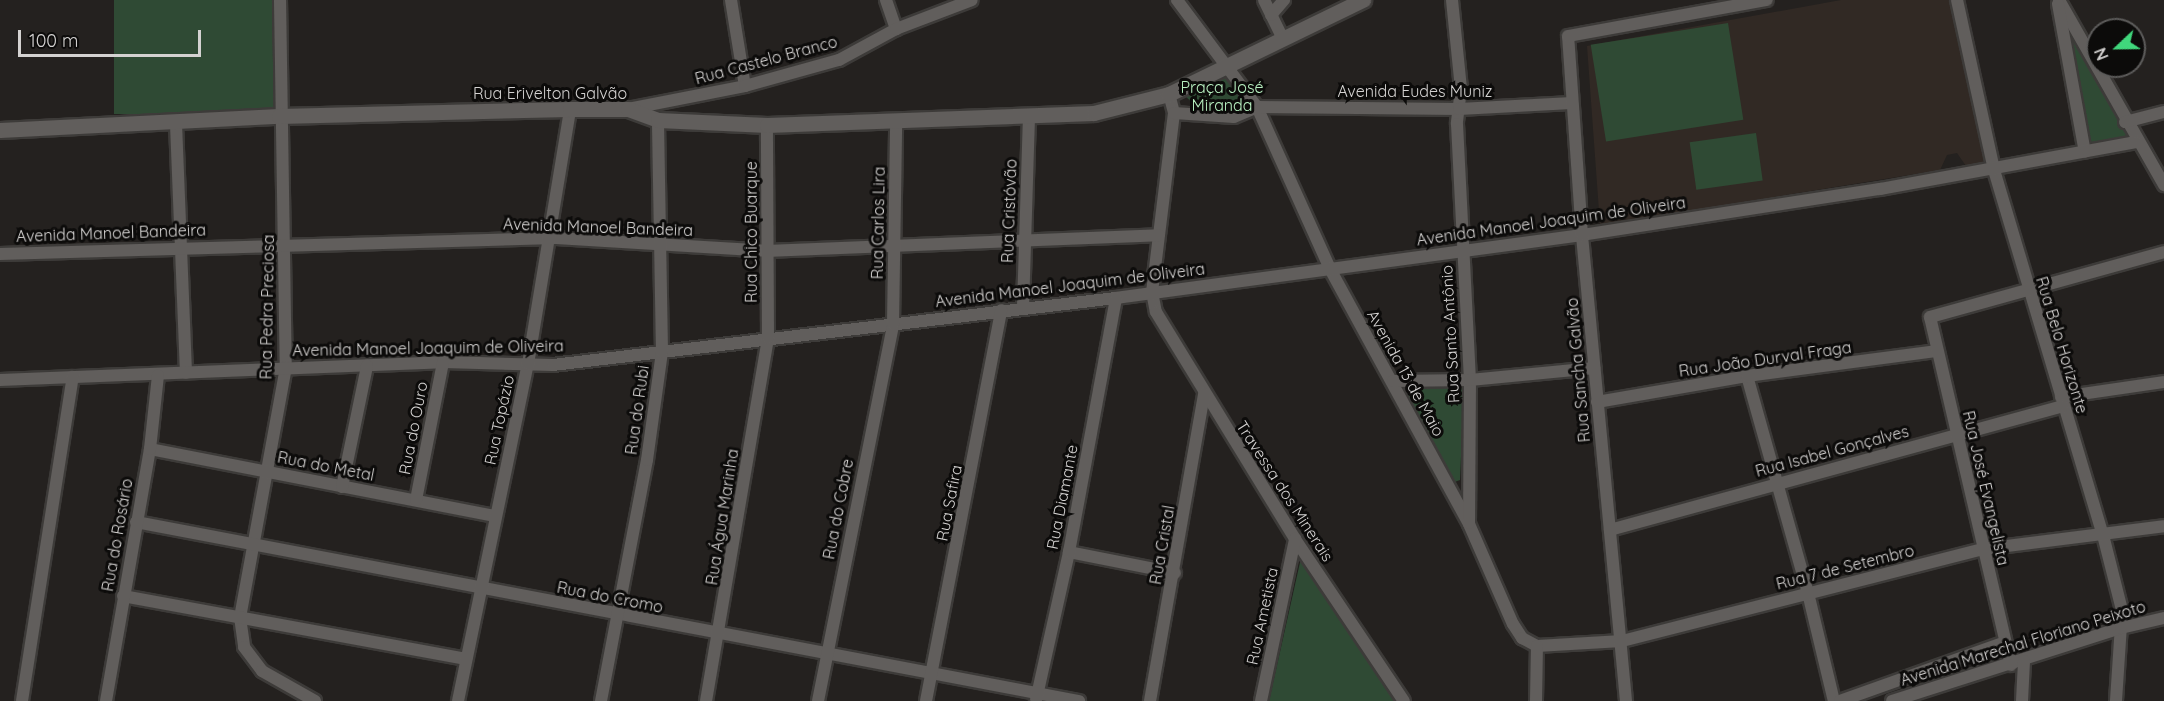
<!DOCTYPE html>
<meta charset="utf-8">
<style>
body{margin:0}
#map{position:relative;width:2164px;height:701px;overflow:hidden;background:#24211f;font-family:Quicksand,sans-serif}
div>[style]{position:absolute}
.built>*{inset:0;background:#312924}
.green>*{inset:0;background:#2f4a34;transform-origin:0 0}
.roads{filter:drop-shadow(2px 0 #3d3b39) drop-shadow(-2px 0 #3d3b39) drop-shadow(0 2px #3d3b39) drop-shadow(0 -2px #3d3b39)}
.minor>*{height:12px;margin:-6px;padding:0 6px;transform-origin:6px;border-radius:6px;background:#615e5c}
.secondary>*{height:15px;margin:-7.5px;padding:0 7.5px;transform-origin:7.5px;border-radius:7.5px;background:#615e5c}
span{translate:-50% -50%;white-space:nowrap;text-align:center;line-height:1.15;-webkit-text-stroke:6px #0c0b0a;paint-order:stroke}
.street-label{font-size:16px;color:#d4d2d1}
.park-label{font-size:16px;color:#b8f1c1}
.north{position:absolute;left:2086px;top:18px;width:60px;height:60px;box-sizing:border-box;background:#0c0b0a;border:2px solid #5c5b5a;border-radius:50%;rotate:248deg;font-size:16px;font-weight:700;line-height:24px;text-align:center;color:#d4d2d1}
.north::after{content:'';display:block;margin:auto;width:21px;height:27px;background:#40d77c;clip-path:polygon(50% 0,100% 100%,50% 72%,0 100%)}
.scale{position:absolute;left:18px;top:30px;width:183px;height:27px;box-sizing:border-box;border:3px solid #d4d2d1;border-top:0;padding-left:8px;font-size:18px;line-height:21px;white-space:nowrap;color:#d4d2d1;-webkit-text-stroke:4px #0c0b0a;paint-order:stroke}
</style>
<div id="map">
<div class="built">
<div style="clip-path:polygon(1841px 0,1955px 0,1989px 163px,1966px 166px,1957px 153px,1947px 155px,1940px 170px,1600px 225px,1587px 46px)"></div>
</div>
<div class="green">
<div style="left:114px;top:0;width:160px;height:114px"></div>
<div style="clip-path:polygon(2066px 21px,2129px 136px,2089px 144px)"></div>
<div style="left:1728px;top:23px;width:98px;height:139px;rotate:81deg"></div>
<div style="clip-path:polygon(1228px 74px,1249px 107px,1236px 112px,1200px 110px,1183px 94px)"></div>
<div style="left:1756px;top:133px;width:48px;height:67px;rotate:82deg"></div>
<div style="clip-path:polygon(1464px 386px,1460px 480px,1452px 483px,1402px 388px)"></div>
<div style="clip-path:polygon(1301px 558px,1398px 701px,1269px 701px)"></div>
</div>
<div class="roads">
<div class="minor">
<div style="left:280px;top:0;width:367px;rotate:89.1deg"></div>
<div style="left:286px;top:367px;width:254px;rotate:100.4deg"></div>
<div style="left:240px;top:617px;width:30px;rotate:82deg"></div>
<div style="left:244px;top:647px;width:30px;rotate:53deg"></div>
<div style="left:262px;top:671px;width:61px;rotate:29.5deg"></div>
<div style="left:731px;top:0;width:87px;rotate:80.8deg"></div>
<div style="left:886px;top:0;width:31px;rotate:71deg"></div>
<div style="left:1177px;top:0;width:134px;rotate:53.2deg"></div>
<div style="left:1257px;top:107px;width:178px;rotate:65.7deg"></div>
<div style="left:1330px;top:269px;width:290px;rotate:61.4deg"></div>
<div style="left:1469px;top:524px;width:109px;rotate:66.3deg"></div>
<div style="left:1513px;top:624px;width:17px;rotate:57deg"></div>
<div style="left:1522px;top:638px;width:17px;rotate:28deg"></div>
<div style="left:1264px;top:0;width:43px;rotate:64deg"></div>
<div style="left:1452px;top:0;width:89px;rotate:84.2deg"></div>
<div style="left:1461px;top:89px;width:35px;rotate:97deg"></div>
<div style="left:1457px;top:124px;width:256px;rotate:87.1deg"></div>
<div style="left:1470px;top:380px;width:143px;rotate:90.4deg"></div>
<div style="left:1957px;top:0;width:174px;rotate:77.7deg"></div>
<div style="left:1994px;top:170px;width:381px;rotate:73.4deg"></div>
<div style="left:2103px;top:535px;width:77px;rotate:75.8deg"></div>
<div style="left:2122px;top:610px;width:91px;rotate:93.8deg"></div>
<div style="left:2059px;top:0;width:213px;rotate:60.4deg"></div>
<div style="left:2058px;top:4px;width:150px;rotate:79.7deg"></div>
<div style="left:1271px;top:15px;width:20px;rotate:-49deg"></div>
<div style="left:1169px;top:94px;width:20px;rotate:75deg"></div>
<div style="left:1174px;top:113px;width:180px;rotate:97deg"></div>
<div style="left:1152px;top:292px;width:20px;rotate:79deg"></div>
<div style="left:1156px;top:312px;width:266px;rotate:58.5deg"></div>
<div style="left:1295px;top:539px;width:195px;rotate:56.1deg"></div>
<div style="left:628px;top:109px;width:119px;rotate:-11.1deg"></div>
<div style="left:745px;top:86px;width:98px;rotate:-15.5deg"></div>
<div style="left:839px;top:60px;width:65px;rotate:-28.5deg"></div>
<div style="left:896px;top:29px;width:81px;rotate:-20.9deg"></div>
<div style="left:1174px;top:113px;width:60px;rotate:3.8deg"></div>
<div style="left:1234px;top:117px;width:25px;rotate:-23deg"></div>
<div style="left:1257px;top:107px;width:202px;rotate:0.6deg"></div>
<div style="left:1459px;top:109px;width:113px;rotate:-3deg"></div>
<div style="left:2125px;top:122px;width:40px;rotate:-14.4deg"></div>
<div style="left:176px;top:124px;width:249px;rotate:87.7deg"></div>
<div style="left:0;top:254px;width:556px;rotate:-1.65deg"></div>
<div style="left:556px;top:238px;width:210px;rotate:3.5deg"></div>
<div style="left:766px;top:251px;width:393px;rotate:-2.3deg"></div>
<div style="left:1023px;top:307px;width:191px;rotate:-88.2deg"></div>
<div style="left:1747px;top:376px;width:225px;rotate:74.3deg"></div>
<div style="left:1808px;top:593px;width:111px;rotate:76.5deg"></div>
<div style="left:0;top:380px;width:443px;rotate:-2.3deg"></div>
<div style="left:443px;top:362px;width:110px;rotate:1.6deg"></div>
<div style="left:553px;top:365px;width:567px;rotate:-6.79deg"></div>
<div style="left:1116px;top:298px;width:470px;rotate:-7.7deg"></div>
<div style="left:1582px;top:235px;width:302px;rotate:-8.8deg"></div>
<div style="left:1880px;top:189px;width:260px;rotate:-10.4deg"></div>
<div style="left:1393px;top:381px;width:77px;rotate:-0.7deg"></div>
<div style="left:1470px;top:380px;width:125px;rotate:-5.5deg"></div>
<div style="left:2061px;top:397px;width:104px;rotate:-8.3deg"></div>
<div style="left:1597px;top:402px;width:152px;rotate:-9.8deg"></div>
<div style="left:1747px;top:376px;width:192px;rotate:-7.5deg"></div>
<div style="left:150px;top:449px;width:351px;rotate:11deg"></div>
<div style="left:342px;top:487px;width:124px;rotate:-78.3deg"></div>
<div style="left:416px;top:500px;width:141px;rotate:-78.9deg"></div>
<div style="left:136px;top:522px;width:960px;rotate:10.75deg"></div>
<div style="left:1610px;top:530px;width:470px;rotate:-15.3deg"></div>
<div style="left:1069px;top:552px;width:108px;rotate:11.2deg"></div>
<div style="left:123px;top:596px;width:349px;rotate:10.4deg"></div>
<div style="left:1537px;top:646px;width:85px;rotate:-3.4deg"></div>
<div style="left:1622px;top:641px;width:373px;rotate:-14.3deg"></div>
<div style="left:1983px;top:549px;width:182px;rotate:-7.2deg"></div>
<div style="left:2011px;top:665px;width:357px;rotate:-103.1deg"></div>
<div style="left:1930px;top:317px;width:243px;rotate:-15.5deg"></div>
<div style="left:1036px;top:700px;width:152px;rotate:-77.4deg"></div>
<div style="left:1069px;top:552px;width:258px;rotate:-79.5deg"></div>
<div style="left:22px;top:701px;width:328px;rotate:-81.1deg"></div>
<div style="left:106px;top:701px;width:256px;rotate:-80.1deg"></div>
<div style="left:150px;top:449px;width:74px;rotate:-83.8deg"></div>
<div style="left:458px;top:701px;width:344px;rotate:-78.3deg"></div>
<div style="left:528px;top:364px;width:258px;rotate:-80.6deg"></div>
<div style="left:601px;top:701px;width:245px;rotate:-79.2deg"></div>
<div style="left:647px;top:460px;width:109px;rotate:-82.1deg"></div>
<div style="left:662px;top:352px;width:232px;rotate:-91deg"></div>
<div style="left:706px;top:701px;width:368px;rotate:-80.3deg"></div>
<div style="left:768px;top:338px;width:213px;rotate:-90.3deg"></div>
<div style="left:818px;top:701px;width:384px;rotate:-78.7deg"></div>
<div style="left:893px;top:324px;width:202px;rotate:-89.1deg"></div>
<div style="left:926px;top:701px;width:398px;rotate:-79.1deg"></div>
<div style="left:1150px;top:701px;width:312px;rotate:-80deg"></div>
<div style="left:1261px;top:701px;width:166px;rotate:-78.1deg"></div>
<div style="left:1536px;top:701px;width:55px;rotate:-89deg"></div>
<div style="left:1626px;top:701px;width:468px;rotate:-95.4deg"></div>
<div style="left:1582px;top:235px;width:199px;rotate:-94deg"></div>
<div style="left:1568px;top:36px;width:202px;rotate:-10.3deg"></div>
<div style="left:1840px;top:701px;width:173px;rotate:-19.6deg"></div>
<div style="left:1892px;top:701px;width:240px;rotate:-17.7deg"></div>
<div style="left:2121px;top:628px;width:44px;rotate:-13.1deg"></div>
<div style="left:2022px;top:701px;width:40px;rotate:-87.1deg"></div>
</div>
<div class="secondary">
<div style="left:0;top:130px;width:279px;rotate:-2.9deg"></div>
<div style="left:279px;top:116px;width:291px;rotate:-1.4deg"></div>
<div style="left:570px;top:109px;width:58px"></div>
<div style="left:628px;top:109px;width:32px;rotate:20deg"></div>
<div style="left:658px;top:120px;width:109px;rotate:2.6deg"></div>
<div style="left:767px;top:125px;width:327px;rotate:-2.1deg"></div>
<div style="left:1094px;top:113px;width:77px;rotate:-14.2deg"></div>
<div style="left:1169px;top:94px;width:216px;rotate:-25.9deg"></div>
</div>
</div>
<div class="street-label">
<span style="left:766px;top:60px;rotate:-15deg">Rua Castelo Branco</span>
<span style="left:1415px;top:91px">Avenida Eudes Muniz</span>
<span style="left:550px;top:93px">Rua Erivelton Galvão</span>
<span style="left:1009px;top:211px;rotate:-88deg">Rua Cristóvão</span>
<span style="left:1551px;top:221px;rotate:-8deg">Avenida Manoel Joaquim de Oliveira</span>
<span style="left:878px;top:223px;rotate:-89deg">Rua Carlos Lira</span>
<span style="left:598px;top:227px;rotate:2deg">Avenida Manoel Bandeira</span>
<span style="left:751px;top:232px;rotate:-90deg">Rua Chico Buarque</span>
<span style="left:111px;top:233px;rotate:-2deg">Avenida Manoel Bandeira</span>
<span style="left:1070px;top:285px;rotate:-7deg">Avenida Manoel Joaquim de Oliveira</span>
<span style="left:267px;top:307px;rotate:-89deg">Rua Pedra Preciosa</span>
<span style="left:1450px;top:334px;rotate:-93deg">Rua Santo Antônio</span>
<span style="left:2062px;top:345px;rotate:73deg">Rua Belo Horizonte</span>
<span style="left:428px;top:348px;rotate:-1deg">Avenida Manoel Joaquim de Oliveira</span>
<span style="left:1765px;top:359px;rotate:-8deg">Rua João Durval Fraga</span>
<span style="left:1578px;top:370px;rotate:-95deg">Rua Sancha Galvão</span>
<span style="left:1406px;top:373px;rotate:61deg">Avenida 13 de Maio</span>
<span style="left:637px;top:410px;rotate:-82deg">Rua do Rubi</span>
<span style="left:499px;top:420px;rotate:-78deg">Rua Topázio</span>
<span style="left:413px;top:428px;rotate:-79deg">Rua do Ouro</span>
<span style="left:1832px;top:451px;rotate:-15deg">Rua Isabel Gonçalves</span>
<span style="left:326px;top:466px;rotate:11deg">Rua do Metal</span>
<span style="left:1986px;top:488px;rotate:77deg">Rua José Evangelista</span>
<span style="left:1285px;top:491px;rotate:57deg">Travessa dos Minerais</span>
<span style="left:1062px;top:497px;rotate:-79deg">Rua Diamante</span>
<span style="left:949px;top:503px;rotate:-79deg">Rua Safira</span>
<span style="left:838px;top:509px;rotate:-79deg">Rua do Cobre</span>
<span style="left:722px;top:517px;rotate:-81deg">Rua Água Marinha</span>
<span style="left:117px;top:535px;rotate:-80deg">Rua do Rosário</span>
<span style="left:1162px;top:545px;rotate:-80deg">Rua Cristal</span>
<span style="left:1845px;top:567px;rotate:-14deg">Rua 7 de Setembro</span>
<span style="left:610px;top:597px;rotate:11deg">Rua do Cromo</span>
<span style="left:1262px;top:616px;rotate:-78deg">Rua Ametista</span>
<span style="left:2023px;top:643px;rotate:-17deg">Avenida Marechal Floriano Peixoto</span>
</div>
<div class="park-label">
<span style="left:1222px;top:96px">Praça José<br>Miranda</span>
</div>
<div class="north">N</div>
<div class="scale">100 m</div>
</div>
